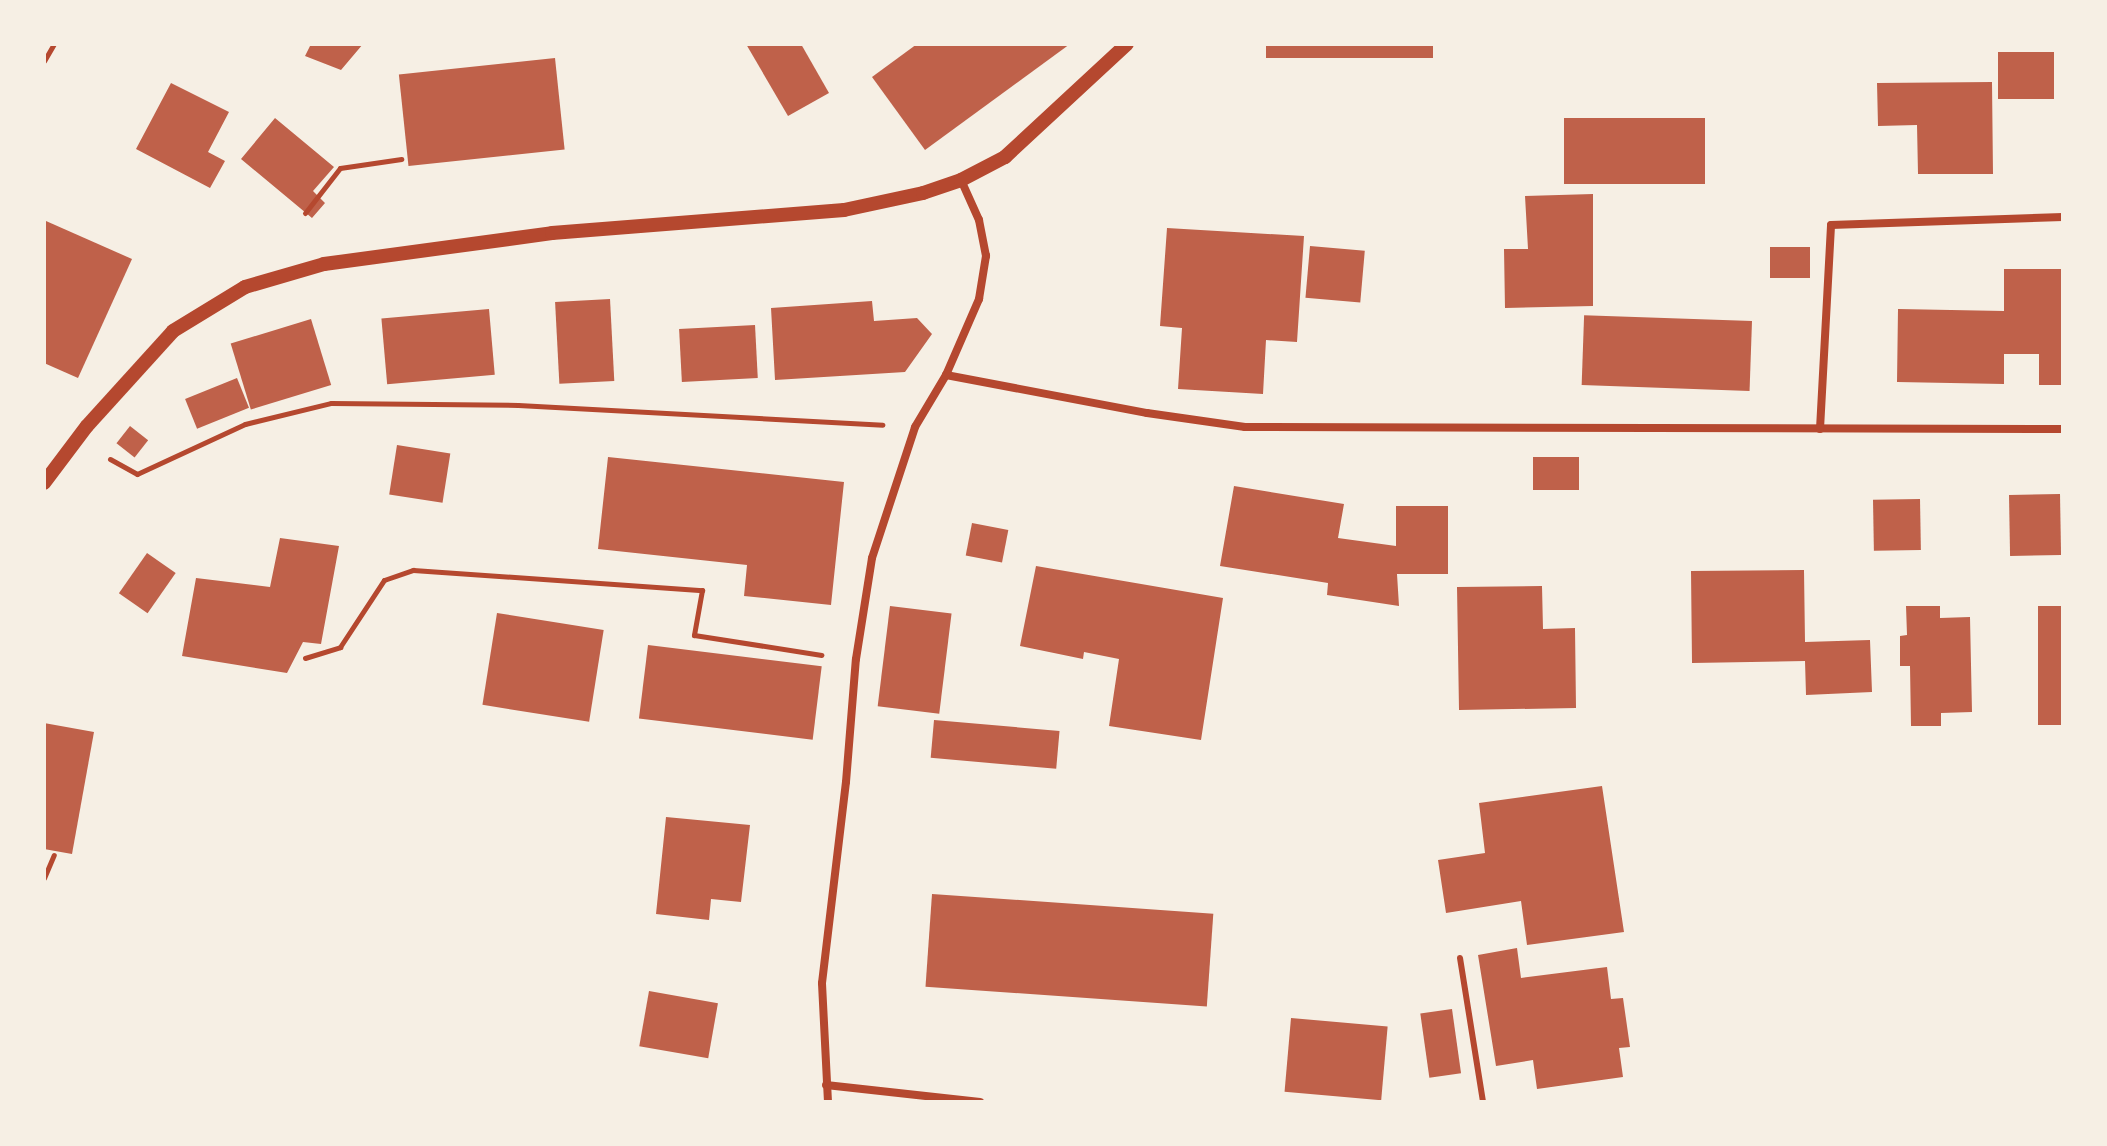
<!DOCTYPE html>
<style>
body{margin:0}
#map{position:relative;width:2107px;height:1146px;overflow:hidden;background:#f6efe4;font-family:"Space Grotesk",sans-serif}
div>[style]{position:absolute}
.building>*{inset:0;background:#bf614a;transform-origin:0 0}
.path>*{height:5px;margin:-2.5px;padding:0 2.5px;transform-origin:2.5px;border-radius:2.5px;background:#b5482f}
.service>*{height:6px;margin:-3px;padding:0 3px;transform-origin:3px;border-radius:3px;background:#b5482f}
.minor>*{height:8px;margin:-4px;padding:0 4px;transform-origin:4px;border-radius:4px;background:#b5482f}
.tertiary>*{height:14px;margin:-7px;padding:0 7px;transform-origin:7px;border-radius:7px;background:#b5482f}
span{translate:-50% -50%;white-space:nowrap;text-align:center;line-height:1.15;-webkit-text-stroke:6px #f6efe4;paint-order:stroke}
.frame{position:absolute;inset:0;border:46px solid #f6efe4;pointer-events:none}
</style>
<div id="map">
<div class="building">
<div style="clip-path:polygon(304px 44px,363px 44px,341px 70px,305px 56px,310px 46px)"></div>
<div style="clip-path:polygon(746px 44px,801px 44px,829px 93px,788px 116px)"></div>
<div style="clip-path:polygon(917px 44px,1070px 44px,925px 150px,872px 77px)"></div>
<div style="left:1266px;top:44px;width:167px;height:14px"></div>
<div style="left:2054px;top:52px;width:47px;height:56px;rotate:90deg"></div>
<div style="left:555px;top:58px;width:92px;height:157px;rotate:84deg"></div>
<div style="clip-path:polygon(1992px 82px,1993px 174px,1918px 174px,1917px 125px,1878px 126px,1877px 83px)"></div>
<div style="clip-path:polygon(171px 83px,229px 112px,208px 152px,225px 161px,210px 188px,136px 149px)"></div>
<div style="clip-path:polygon(275px 118px,334px 167px,313px 191px,325px 203px,312px 218px,241px 159px)"></div>
<div style="left:1705px;top:118px;width:66px;height:141px;rotate:90deg"></div>
<div style="clip-path:polygon(1593px 194px,1593px 306px,1505px 308px,1504px 249px,1528px 249px,1525px 196px)"></div>
<div style="clip-path:polygon(46px 221px,132px 259px,78px 378px,44px 363px)"></div>
<div style="clip-path:polygon(1167px 228px,1304px 236px,1297px 342px,1266px 340px,1263px 394px,1178px 389px,1182px 328px,1160px 326px)"></div>
<div style="left:1310px;top:246px;width:55px;height:52px;rotate:5deg"></div>
<div style="left:1810px;top:247px;width:31px;height:40px;rotate:90deg"></div>
<div style="clip-path:polygon(2004px 269px,2063px 269px,2063px 385px,2039px 385px,2039px 354px,2004px 354px,2004px 384px,1897px 382px,1898px 309px,2004px 311px)"></div>
<div style="left:610px;top:299px;width:82px;height:55px;rotate:87deg"></div>
<div style="clip-path:polygon(872px 301px,874px 321px,917px 318px,932px 334px,905px 372px,775px 380px,771px 308px)"></div>
<div style="left:489px;top:309px;width:66px;height:108px;rotate:85deg"></div>
<div style="left:311px;top:319px;width:69px;height:84px;rotate:73deg"></div>
<div style="left:1752px;top:321px;width:70px;height:168px;rotate:92deg"></div>
<div style="left:755px;top:325px;width:53px;height:76px;rotate:87deg"></div>
<div style="left:237px;top:378px;width:32px;height:56px;rotate:68deg"></div>
<div style="left:130px;top:426px;width:23px;height:22px;rotate:38deg"></div>
<div style="left:397px;top:445px;width:54px;height:50px;rotate:9deg"></div>
<div style="clip-path:polygon(608px 457px,844px 482px,831px 605px,744px 596px,747px 565px,598px 549px)"></div>
<div style="left:1579px;top:457px;width:33px;height:46px;rotate:90deg"></div>
<div style="clip-path:polygon(1234px 486px,1344px 504px,1338px 538px,1396px 546px,1396px 506px,1448px 506px,1448px 574px,1397px 574px,1399px 606px,1327px 595px,1328px 583px,1220px 566px)"></div>
<div style="left:2060px;top:494px;width:61px;height:51px;rotate:89deg"></div>
<div style="left:1920px;top:499px;width:51px;height:47px;rotate:89deg"></div>
<div style="left:972px;top:523px;width:37px;height:33px;rotate:11deg"></div>
<div style="clip-path:polygon(280px 538px,339px 546px,321px 644px,303px 642px,287px 673px,182px 656px,196px 578px,270px 587px)"></div>
<div style="left:147px;top:553px;width:35px;height:49px;rotate:35deg"></div>
<div style="clip-path:polygon(1036px 566px,1223px 598px,1201px 740px,1109px 726px,1119px 659px,1084px 652px,1083px 659px,1020px 646px)"></div>
<div style="clip-path:polygon(1804px 570px,1805px 642px,1870px 640px,1872px 692px,1806px 695px,1805px 661px,1692px 663px,1691px 571px)"></div>
<div style="clip-path:polygon(1542px 586px,1543px 629px,1575px 628px,1576px 708px,1459px 710px,1457px 587px)"></div>
<div style="left:890px;top:606px;width:62px;height:101px;rotate:7deg"></div>
<div style="clip-path:polygon(1906px 606px,1940px 606px,1940px 618px,1970px 617px,1972px 712px,1941px 713px,1941px 726px,1911px 726px,1910px 666px,1900px 666px,1900px 636px,1907px 635px)"></div>
<div style="left:2063px;top:606px;width:119px;height:25px;rotate:90deg"></div>
<div style="left:497px;top:613px;width:108px;height:93px;rotate:9deg"></div>
<div style="left:648px;top:645px;width:175px;height:74px;rotate:7deg"></div>
<div style="left:934px;top:720px;width:126px;height:38px;rotate:5deg"></div>
<div style="clip-path:polygon(44px 723px,94px 732px,72px 854px,44px 849px)"></div>
<div style="clip-path:polygon(1602px 786px,1624px 932px,1527px 945px,1521px 901px,1446px 913px,1438px 860px,1485px 853px,1479px 803px)"></div>
<div style="clip-path:polygon(666px 817px,750px 825px,741px 902px,711px 899px,709px 920px,656px 914px)"></div>
<div style="left:932px;top:894px;width:282px;height:93px;rotate:4deg"></div>
<div style="clip-path:polygon(1517px 948px,1521px 978px,1607px 967px,1611px 999px,1623px 998px,1630px 1047px,1619px 1048px,1623px 1077px,1537px 1089px,1533px 1060px,1496px 1066px,1478px 955px)"></div>
<div style="left:649px;top:991px;width:70px;height:56px;rotate:10deg"></div>
<div style="left:1452px;top:1009px;width:65px;height:32px;rotate:82deg"></div>
<div style="left:1291px;top:1018px;width:97px;height:74px;rotate:5deg"></div>
</div>
<div class="path">
<div style="left:44px;top:61px;width:20px;rotate:-60deg"></div>
<div style="left:305px;top:213px;width:57px;rotate:-52.1deg"></div>
<div style="left:340px;top:168px;width:62px;rotate:-8.4deg"></div>
<div style="left:110px;top:459px;width:31px;rotate:29deg"></div>
<div style="left:137px;top:474px;width:119px;rotate:-24.8deg"></div>
<div style="left:245px;top:424px;width:89px;rotate:-13.7deg"></div>
<div style="left:331px;top:403px;width:187px;rotate:0.6deg"></div>
<div style="left:518px;top:405px;width:365px;rotate:3.1deg"></div>
<div style="left:305px;top:658px;width:37px;rotate:-17deg"></div>
<div style="left:340px;top:647px;width:80px;rotate:-56.7deg"></div>
<div style="left:384px;top:580px;width:31px;rotate:-19deg"></div>
<div style="left:413px;top:570px;width:290px;rotate:4deg"></div>
<div style="left:702px;top:590px;width:46px;rotate:100.1deg"></div>
<div style="left:694px;top:635px;width:129px;rotate:8.9deg"></div>
<div style="left:44px;top:878px;width:25px;rotate:-67deg"></div>
</div>
<div class="service">
<div style="left:1460px;top:958px;width:146px;rotate:80.9deg"></div>
</div>
<div class="minor">
<div style="left:946px;top:375px;width:205px;rotate:10.7deg"></div>
<div style="left:1147px;top:413px;width:99px;rotate:8.1deg"></div>
<div style="left:1245px;top:427px;width:818px;rotate:0.14deg"></div>
<div style="left:1820px;top:429px;width:204px;rotate:-86.9deg"></div>
<div style="left:1831px;top:225px;width:232px;rotate:-2deg"></div>
<div style="left:826px;top:1085px;width:155px;rotate:6.3deg"></div>
<div style="left:828px;top:1102px;width:119px;rotate:-92.9deg"></div>
<div style="left:822px;top:983px;width:202px;rotate:-83.2deg"></div>
<div style="left:846px;top:782px;width:123px;rotate:-85.4deg"></div>
<div style="left:856px;top:659px;width:102px;rotate:-81deg"></div>
<div style="left:872px;top:558px;width:138px;rotate:-71.8deg"></div>
<div style="left:915px;top:427px;width:61px;rotate:-59.2deg"></div>
<div style="left:946px;top:375px;width:83px;rotate:-66.5deg"></div>
<div style="left:979px;top:299px;width:44px;rotate:-80.8deg"></div>
<div style="left:986px;top:256px;width:37px;rotate:-101deg"></div>
<div style="left:979px;top:220px;width:44px;rotate:-114.2deg"></div>
</div>
<div class="tertiary">
<div style="left:44px;top:483px;width:71px;rotate:-53deg"></div>
<div style="left:87px;top:426px;width:128px;rotate:-47.8deg"></div>
<div style="left:173px;top:331px;width:84px;rotate:-31.4deg"></div>
<div style="left:245px;top:287px;width:82px;rotate:-16.2deg"></div>
<div style="left:324px;top:264px;width:230px;rotate:-7.7deg"></div>
<div style="left:552px;top:233px;width:293px;rotate:-4.5deg"></div>
<div style="left:844px;top:210px;width:81px;rotate:-12.1deg"></div>
<div style="left:923px;top:193px;width:40px;rotate:-18.9deg"></div>
<div style="left:961px;top:180px;width:50px;rotate:-27.6deg"></div>
<div style="left:1005px;top:157px;width:166px;rotate:-42.8deg"></div>
</div>
<div class="frame"></div>
</div>
